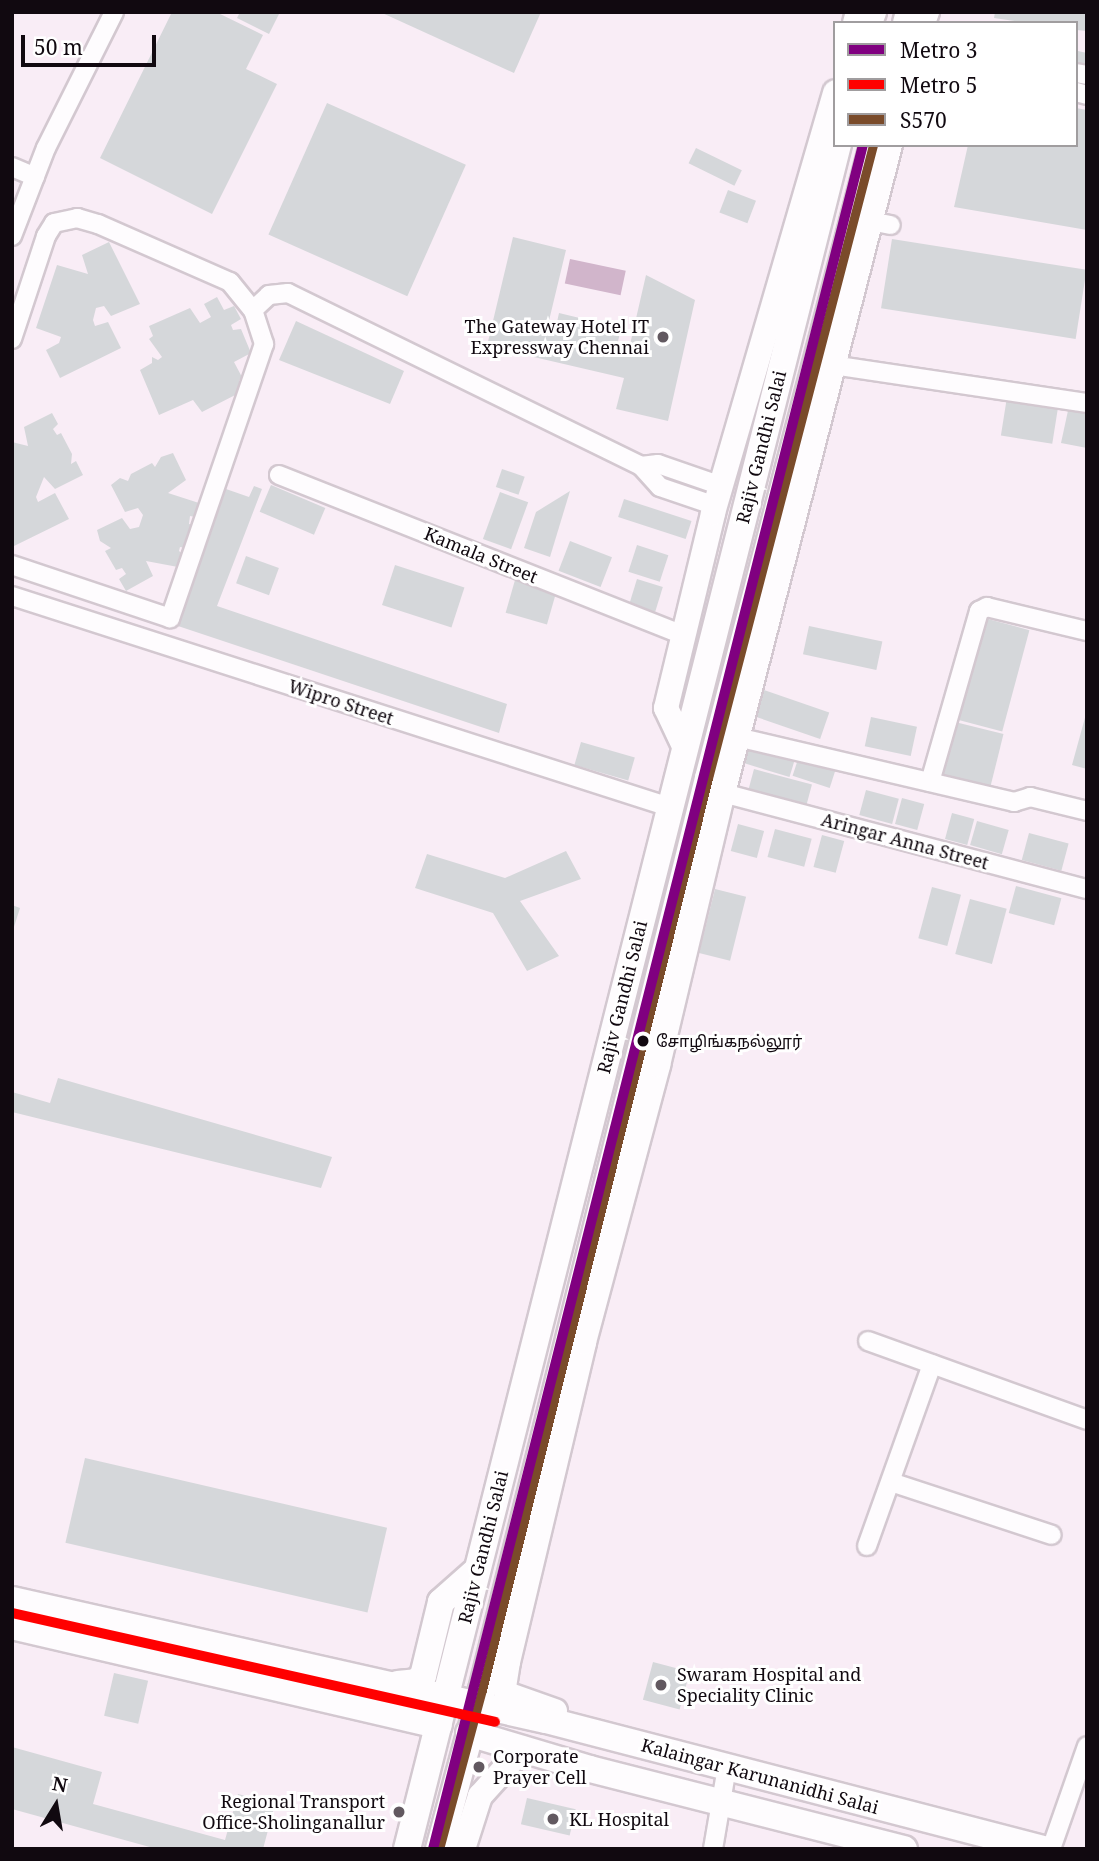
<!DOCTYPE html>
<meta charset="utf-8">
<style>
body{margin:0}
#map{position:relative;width:1099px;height:1861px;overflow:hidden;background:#f9edf6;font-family:"Noto Serif","Noto Sans Tamil",serif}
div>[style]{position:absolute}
.water>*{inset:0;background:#d1b5cb;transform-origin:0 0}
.building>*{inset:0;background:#d5d7da;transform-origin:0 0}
.roads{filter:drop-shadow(2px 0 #d3c8d0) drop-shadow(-2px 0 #d3c8d0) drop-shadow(0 2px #d3c8d0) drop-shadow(0 -2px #d3c8d0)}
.street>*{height:18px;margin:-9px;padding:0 9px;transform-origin:9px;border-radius:9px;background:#fefcfe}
.secondary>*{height:24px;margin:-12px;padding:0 12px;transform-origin:12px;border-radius:12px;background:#fefcfe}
.primary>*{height:26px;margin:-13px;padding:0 13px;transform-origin:13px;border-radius:13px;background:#fefcfe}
.bus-1>*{height:9px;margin:-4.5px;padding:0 4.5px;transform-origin:4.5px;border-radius:4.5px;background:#7a4b2a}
.metro-1>*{height:10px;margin:-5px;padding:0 5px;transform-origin:5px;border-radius:5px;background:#800080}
.metro-2>*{height:10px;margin:-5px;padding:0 5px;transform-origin:5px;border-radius:5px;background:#f00}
.dots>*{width:19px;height:19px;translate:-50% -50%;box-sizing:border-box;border:4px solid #fff;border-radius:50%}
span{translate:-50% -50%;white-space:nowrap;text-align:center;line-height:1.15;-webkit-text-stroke:6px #fff;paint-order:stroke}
.bus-label{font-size:16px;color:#110910}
.left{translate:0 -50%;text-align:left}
.poi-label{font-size:18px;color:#110910}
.right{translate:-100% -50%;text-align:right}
.street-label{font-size:18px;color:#110910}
.frame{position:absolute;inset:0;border:14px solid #110910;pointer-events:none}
.legend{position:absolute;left:833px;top:21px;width:245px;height:126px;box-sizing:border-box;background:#fff;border:2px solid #a09d9f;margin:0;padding:9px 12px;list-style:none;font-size:21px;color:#110910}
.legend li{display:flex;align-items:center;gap:14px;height:35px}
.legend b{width:35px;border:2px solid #a09d9f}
.north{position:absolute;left:21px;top:1770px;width:70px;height:70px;-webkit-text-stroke:5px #fff;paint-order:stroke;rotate:11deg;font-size:19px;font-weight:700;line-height:28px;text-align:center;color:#110910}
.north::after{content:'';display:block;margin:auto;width:24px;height:32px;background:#110910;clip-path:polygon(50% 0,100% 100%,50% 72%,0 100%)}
.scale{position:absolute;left:21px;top:35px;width:135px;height:32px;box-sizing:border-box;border:4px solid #110910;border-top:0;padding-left:9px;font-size:21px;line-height:24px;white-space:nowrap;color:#110910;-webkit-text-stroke:5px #fff;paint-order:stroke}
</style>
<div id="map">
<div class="water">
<div style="left:570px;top:259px;width:57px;height:25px;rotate:12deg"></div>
</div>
<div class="building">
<div style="clip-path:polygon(172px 12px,216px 12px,263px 35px,246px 69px,277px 84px,212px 214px,100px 158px)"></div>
<div style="clip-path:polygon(240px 12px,280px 12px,269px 34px,237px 18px)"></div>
<div style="clip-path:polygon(380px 12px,541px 12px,514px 73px)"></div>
<div style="clip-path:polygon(995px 12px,1087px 12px,1087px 31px,1076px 30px,1076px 23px,1029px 23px,994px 18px)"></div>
<div style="clip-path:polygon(1078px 51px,1087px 53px,1087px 69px,1076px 67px)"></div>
<div style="left:327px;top:103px;width:152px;height:144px;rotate:24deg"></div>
<div style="clip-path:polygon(1076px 108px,1087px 110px,1087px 230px,954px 207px,968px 145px,1076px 145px)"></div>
<div style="left:696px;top:148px;width:51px;height:17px;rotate:26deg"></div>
<div style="left:728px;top:190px;width:30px;height:24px;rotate:21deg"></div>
<div style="clip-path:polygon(513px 237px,566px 250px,547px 329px,555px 331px,559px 313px,621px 328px,617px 346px,629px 349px,646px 275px,695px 300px,668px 421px,616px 409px,624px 378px,487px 346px)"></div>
<div style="left:892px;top:239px;width:197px;height:70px;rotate:9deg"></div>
<div style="clip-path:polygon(109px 242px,140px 304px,111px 316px,104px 306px,96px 308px,93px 320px,95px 326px,108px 322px,121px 348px,60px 378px,46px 350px,59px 343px,61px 337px,36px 328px,57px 265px,88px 274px,82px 255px)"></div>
<div style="clip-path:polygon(217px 297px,224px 310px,234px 306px,241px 319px,231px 325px,233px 330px,241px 329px,251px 353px,234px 362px,243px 379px,239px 380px,245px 390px,202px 412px,193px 400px,159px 415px,140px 370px,152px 363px,152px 357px,158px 360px,162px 357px,149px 339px,153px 336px,149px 326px,190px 308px,200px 323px,211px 317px,204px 304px)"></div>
<div style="clip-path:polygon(296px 321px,404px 371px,390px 404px,279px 360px)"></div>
<div style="left:1007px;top:397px;width:52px;height:39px;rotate:9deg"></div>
<div style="clip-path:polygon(1069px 406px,1087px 409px,1087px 448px,1061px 443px)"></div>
<div style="clip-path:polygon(52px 413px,58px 424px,53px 429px,57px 435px,61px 433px,72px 454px,71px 464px,76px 461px,83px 475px,55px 489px,44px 477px,36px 497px,38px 502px,55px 493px,69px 519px,12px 547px,12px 442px,28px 446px,24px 427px)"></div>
<div style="clip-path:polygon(173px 453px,186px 480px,168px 493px,199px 503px,195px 517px,190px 516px,189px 524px,193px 525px,185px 548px,180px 547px,179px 551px,183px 554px,178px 567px,146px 561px,153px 576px,126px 591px,119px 579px,126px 574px,122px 568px,116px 570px,105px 551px,111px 548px,100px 541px,97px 530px,122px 518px,130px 529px,139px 527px,143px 515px,138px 508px,125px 512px,111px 485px,120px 478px,128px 481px,131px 474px,152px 463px,155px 467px,161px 457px)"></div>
<div style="left:502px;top:469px;width:24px;height:19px;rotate:19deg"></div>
<div style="left:271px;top:485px;width:59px;height:29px;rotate:23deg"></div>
<div style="clip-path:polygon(254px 486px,262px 489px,217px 606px,507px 704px,499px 733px,178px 626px,226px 489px,249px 497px)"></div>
<div style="clip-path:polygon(570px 491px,550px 557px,524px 548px,536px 512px)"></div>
<div style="left:500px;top:492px;width:30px;height:50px;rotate:20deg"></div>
<div style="left:624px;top:499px;width:71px;height:19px;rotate:18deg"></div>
<div style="left:570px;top:541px;width:45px;height:32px;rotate:21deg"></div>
<div style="left:637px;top:545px;width:33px;height:28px;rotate:18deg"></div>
<div style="left:246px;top:556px;width:35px;height:29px;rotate:20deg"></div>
<div style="left:395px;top:565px;width:73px;height:42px;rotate:18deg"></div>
<div style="left:637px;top:579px;width:27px;height:26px;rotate:17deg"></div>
<div style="left:515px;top:580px;width:43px;height:34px;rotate:16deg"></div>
<div style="left:984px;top:618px;width:47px;height:105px;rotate:15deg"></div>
<div style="left:809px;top:626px;width:75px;height:29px;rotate:12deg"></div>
<div style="left:764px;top:690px;width:69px;height:28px;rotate:19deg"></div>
<div style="clip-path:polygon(1086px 714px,1087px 714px,1087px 769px,1072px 765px)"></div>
<div style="left:871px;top:717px;width:47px;height:30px;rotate:12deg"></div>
<div style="left:955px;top:722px;width:50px;height:57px;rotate:14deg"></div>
<div style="left:581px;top:742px;width:56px;height:24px;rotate:16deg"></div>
<div style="left:750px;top:742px;width:48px;height:22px;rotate:17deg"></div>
<div style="left:800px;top:753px;width:39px;height:24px;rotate:18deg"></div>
<div style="left:754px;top:769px;width:60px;height:29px;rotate:15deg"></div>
<div style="left:866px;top:790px;width:34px;height:26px;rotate:15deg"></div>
<div style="left:902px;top:798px;width:23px;height:27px;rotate:15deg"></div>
<div style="left:952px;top:813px;width:23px;height:27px;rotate:15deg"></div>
<div style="left:977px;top:821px;width:33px;height:25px;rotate:16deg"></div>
<div style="left:738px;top:824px;width:27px;height:28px;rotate:15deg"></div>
<div style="left:775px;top:829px;width:38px;height:29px;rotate:15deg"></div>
<div style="left:1029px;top:833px;width:41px;height:28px;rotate:15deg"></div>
<div style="left:822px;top:835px;width:23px;height:33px;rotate:15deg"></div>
<div style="clip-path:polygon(566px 851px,581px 879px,520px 901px,559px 956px,527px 971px,493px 913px,415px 888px,427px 854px,505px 878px)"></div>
<div style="left:1016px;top:886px;width:47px;height:28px;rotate:15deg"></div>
<div style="left:932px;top:887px;width:30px;height:53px;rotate:15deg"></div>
<div style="left:715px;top:889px;width:32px;height:66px;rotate:14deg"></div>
<div style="left:970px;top:899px;width:38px;height:57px;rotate:15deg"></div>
<div style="clip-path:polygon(12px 905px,20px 908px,13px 930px,12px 930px)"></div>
<div style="clip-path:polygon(58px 1078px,332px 1157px,321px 1188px,12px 1112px,12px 1092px,50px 1103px)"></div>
<div style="left:85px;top:1458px;width:310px;height:87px;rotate:13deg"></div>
<div style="left:653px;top:1662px;width:38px;height:39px;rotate:15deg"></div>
<div style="left:114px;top:1673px;width:35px;height:44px;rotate:13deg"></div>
<div style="clip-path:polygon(12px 1747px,102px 1772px,93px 1804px,225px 1840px,238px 1794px,275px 1804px,263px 1849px,157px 1849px,12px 1809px)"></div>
<div style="left:527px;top:1798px;width:50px;height:27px;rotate:13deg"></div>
</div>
<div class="roads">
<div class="street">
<div style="left:1076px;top:73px;width:11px;rotate:10deg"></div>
<div style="left:1076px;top:92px;width:11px;rotate:15deg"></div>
<div style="left:12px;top:167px;width:25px;rotate:23deg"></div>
<div style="left:870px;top:221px;width:21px;rotate:11deg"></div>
<div style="left:12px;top:236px;width:94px;rotate:-68.9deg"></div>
<div style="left:46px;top:148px;width:152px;rotate:-63.4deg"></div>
<div style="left:253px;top:310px;width:22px;rotate:-43deg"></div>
<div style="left:269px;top:295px;width:19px;rotate:-6deg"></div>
<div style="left:288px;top:293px;width:393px;rotate:26.1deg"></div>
<div style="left:641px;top:466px;width:28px;rotate:48deg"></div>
<div style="left:660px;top:487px;width:59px;rotate:18.7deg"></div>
<div style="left:12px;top:339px;width:108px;rotate:-71.7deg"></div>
<div style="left:46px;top:236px;width:15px;rotate:-58deg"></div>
<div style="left:54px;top:223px;width:24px;rotate:-12deg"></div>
<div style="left:77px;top:218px;width:22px;rotate:16deg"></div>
<div style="left:98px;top:224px;width:144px;rotate:23.7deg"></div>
<div style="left:230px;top:282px;width:36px;rotate:51deg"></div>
<div style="left:253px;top:310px;width:36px;rotate:72deg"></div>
<div style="left:264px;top:344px;width:290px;rotate:108.9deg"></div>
<div style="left:170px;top:618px;width:167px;rotate:-161.5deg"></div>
<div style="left:832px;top:365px;width:258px;rotate:8.5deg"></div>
<div style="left:641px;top:466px;width:17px;rotate:-7deg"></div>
<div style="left:658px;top:464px;width:68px;rotate:19deg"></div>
<div style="left:279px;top:475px;width:435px;rotate:21.6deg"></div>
<div style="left:12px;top:596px;width:690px;rotate:17.8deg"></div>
<div style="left:737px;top:737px;width:285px;rotate:13.2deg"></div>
<div style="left:1014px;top:802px;width:17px;rotate:-17deg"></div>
<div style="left:1030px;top:797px;width:59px;rotate:13.8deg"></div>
<div style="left:930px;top:782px;width:178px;rotate:-74deg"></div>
<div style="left:979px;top:611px;width:9px;rotate:-27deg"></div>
<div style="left:987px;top:607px;width:103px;rotate:13.5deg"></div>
<div style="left:723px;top:793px;width:376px;rotate:14.8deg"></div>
<div style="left:868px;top:1341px;width:233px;rotate:19.8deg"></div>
<div style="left:891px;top:1482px;width:169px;rotate:18.2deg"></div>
<div style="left:867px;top:1546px;width:193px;rotate:-70.3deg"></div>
<div style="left:713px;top:1849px;width:83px;rotate:-80.3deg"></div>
<div style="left:1051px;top:1849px;width:109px;rotate:-70.7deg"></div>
</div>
<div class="secondary">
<div style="left:855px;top:23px;width:11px;rotate:-75deg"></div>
<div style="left:923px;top:23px;width:12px;rotate:-70deg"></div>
<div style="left:684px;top:746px;width:42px;rotate:-115.3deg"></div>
<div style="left:666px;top:708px;width:201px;rotate:-76.4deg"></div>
<div style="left:713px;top:513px;width:438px;rotate:-73.8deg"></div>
<div style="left:555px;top:1711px;width:51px;rotate:-160.5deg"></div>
<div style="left:507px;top:1694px;width:8px;rotate:-113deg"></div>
<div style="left:504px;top:1687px;width:25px;rotate:-81deg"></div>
<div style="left:508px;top:1662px;width:329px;rotate:-76.6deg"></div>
<div style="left:584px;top:1342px;width:287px;rotate:-75deg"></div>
<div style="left:658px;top:1065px;width:280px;rotate:-76.6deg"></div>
<div style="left:723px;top:793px;width:669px;rotate:-75.55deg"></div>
<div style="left:463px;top:1849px;width:56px;rotate:-72.2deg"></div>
<div style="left:480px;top:1796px;width:64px;rotate:-48.1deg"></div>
</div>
<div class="primary">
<div style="left:869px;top:23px;width:12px;rotate:-70deg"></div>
<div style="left:906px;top:23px;width:11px;rotate:-75deg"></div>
<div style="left:12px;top:1600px;width:547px;rotate:12.67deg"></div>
<div style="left:546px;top:1720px;width:513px;rotate:14.55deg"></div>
<div style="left:12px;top:1626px;width:438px;rotate:13.1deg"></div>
<div style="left:398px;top:1684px;width:18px;rotate:-6deg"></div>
<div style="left:416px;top:1682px;width:9px;rotate:-41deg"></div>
<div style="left:423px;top:1676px;width:76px;rotate:-76.3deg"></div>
<div style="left:441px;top:1602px;width:48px;rotate:-41.6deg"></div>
<div style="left:469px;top:1733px;width:126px;rotate:16.6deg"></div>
<div style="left:590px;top:1769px;width:324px;rotate:14.3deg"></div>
<div style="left:407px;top:1849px;width:1758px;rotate:-75.81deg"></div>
<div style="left:439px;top:1849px;width:165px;rotate:-74.9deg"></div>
<div style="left:482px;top:1690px;width:940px;rotate:-76.08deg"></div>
<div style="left:708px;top:778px;width:654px;rotate:-75.39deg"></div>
</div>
</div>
<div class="bus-1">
<div style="left:439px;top:1849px;width:165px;rotate:-74.9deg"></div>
<div style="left:482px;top:1690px;width:940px;rotate:-76.08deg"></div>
<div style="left:708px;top:778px;width:654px;rotate:-75.39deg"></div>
</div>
<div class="metro-1">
<div style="left:433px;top:1849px;width:1757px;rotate:-75.84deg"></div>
</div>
<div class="metro-2">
<div style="left:12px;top:1613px;width:495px;rotate:12.7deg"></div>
</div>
<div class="dots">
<div style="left:663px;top:337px;background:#625960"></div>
<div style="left:643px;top:1041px;background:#110910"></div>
<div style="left:661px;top:1685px;background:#625960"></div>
<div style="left:479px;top:1767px;background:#625960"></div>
<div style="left:399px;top:1812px;background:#625960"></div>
<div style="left:553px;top:1819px;background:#625960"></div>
</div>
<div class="bus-label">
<span class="left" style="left:656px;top:1041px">சோழிங்கநல்லூர்</span>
</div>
<div class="poi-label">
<span class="right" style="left:649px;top:337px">The Gateway Hotel IT<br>Expressway Chennai</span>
<span class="left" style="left:677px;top:1685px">Swaram Hospital and<br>Speciality Clinic</span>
<span class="left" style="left:493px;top:1767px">Corporate<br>Prayer Cell</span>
<span class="right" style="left:385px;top:1812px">Regional Transport<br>Office-Sholinganallur</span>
<span class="left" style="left:569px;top:1819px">KL Hospital</span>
</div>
<div class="street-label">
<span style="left:761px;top:447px;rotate:-76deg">Rajiv Gandhi Salai</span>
<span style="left:481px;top:555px;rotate:22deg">Kamala Street</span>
<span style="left:341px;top:702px;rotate:18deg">Wipro Street</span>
<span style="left:905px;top:841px;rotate:15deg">Aringar Anna Street</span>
<span style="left:622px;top:997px;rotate:-76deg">Rajiv Gandhi Salai</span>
<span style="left:483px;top:1547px;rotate:-76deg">Rajiv Gandhi Salai</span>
<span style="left:760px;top:1776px;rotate:15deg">Kalaingar Karunanidhi Salai</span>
</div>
<div class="frame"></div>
<ul class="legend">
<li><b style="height:9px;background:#800080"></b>Metro 3</li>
<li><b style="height:9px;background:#f00"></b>Metro 5</li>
<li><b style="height:9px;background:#7a4b2a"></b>S570</li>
</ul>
<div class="north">N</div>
<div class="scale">50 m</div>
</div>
